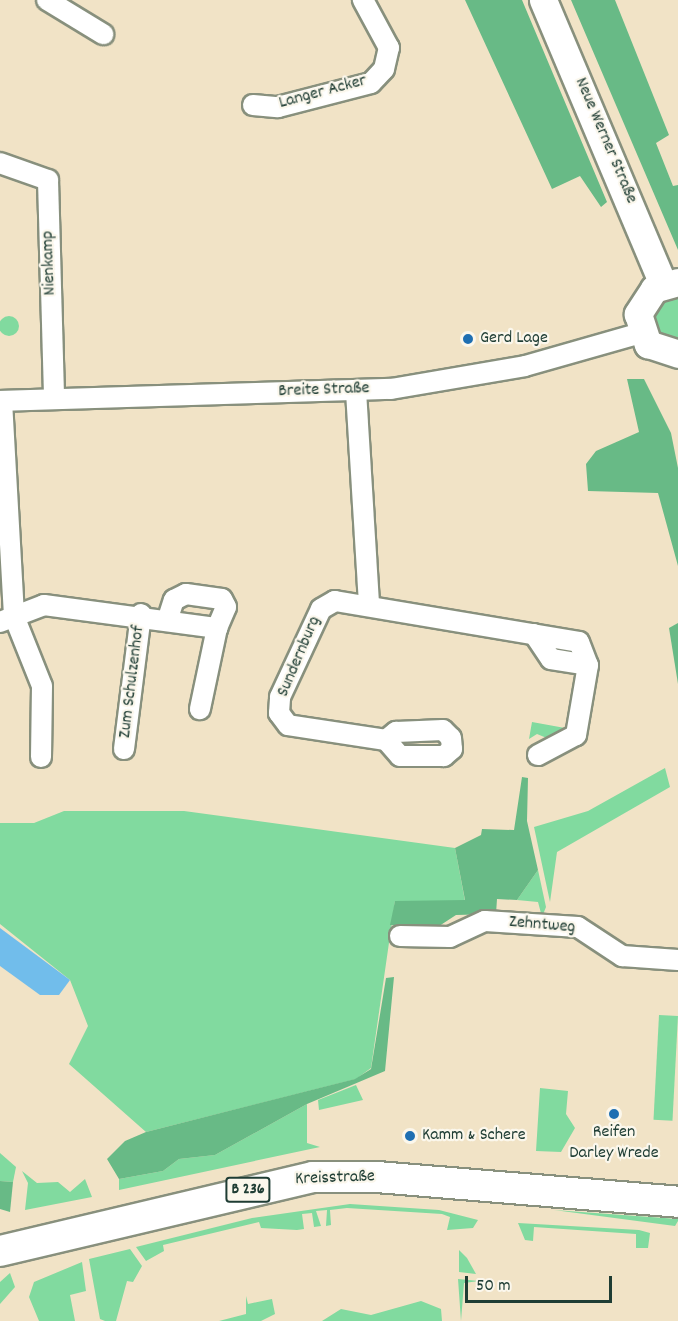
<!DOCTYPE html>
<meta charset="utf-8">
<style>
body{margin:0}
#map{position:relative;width:678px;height:1321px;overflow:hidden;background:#f1e3c6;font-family:Dekko,sans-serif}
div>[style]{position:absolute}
.green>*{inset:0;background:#81da9f;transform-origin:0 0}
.round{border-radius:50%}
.forest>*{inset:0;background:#68ba86}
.water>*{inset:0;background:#71bdeb}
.roads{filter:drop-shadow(2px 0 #88907d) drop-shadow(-2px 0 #88907d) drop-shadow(0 2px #88907d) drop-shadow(0 -2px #88907d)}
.minor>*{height:20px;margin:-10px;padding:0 10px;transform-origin:10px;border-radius:10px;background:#fff}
.secondary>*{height:27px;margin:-13.5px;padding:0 13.5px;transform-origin:13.5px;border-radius:13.5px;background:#fff}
.primary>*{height:30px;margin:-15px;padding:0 15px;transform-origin:15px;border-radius:15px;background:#fff}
.dots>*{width:16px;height:16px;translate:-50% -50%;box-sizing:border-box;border:3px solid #fbf7ec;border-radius:50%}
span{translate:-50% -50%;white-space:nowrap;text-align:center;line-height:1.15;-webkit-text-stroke:4.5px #fbf7ec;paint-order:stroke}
.shield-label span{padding:2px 4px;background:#fbf7ec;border:2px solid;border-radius:4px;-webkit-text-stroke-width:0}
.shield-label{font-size:16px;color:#1f3d34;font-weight:700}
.street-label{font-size:18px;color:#1f3d34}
.poi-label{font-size:18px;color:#1f3d34}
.left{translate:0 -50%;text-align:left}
.scale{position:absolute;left:465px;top:1276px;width:147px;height:27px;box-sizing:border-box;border:3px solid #1f3d34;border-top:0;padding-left:8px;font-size:18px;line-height:21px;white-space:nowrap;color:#1f3d34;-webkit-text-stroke:4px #fbf7ec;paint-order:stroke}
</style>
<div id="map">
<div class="green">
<div style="clip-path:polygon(678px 296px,678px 341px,658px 334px,653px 319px,663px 299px)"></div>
<div class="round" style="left:-1px;top:316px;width:20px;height:20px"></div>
<div style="clip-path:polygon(532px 722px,565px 728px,554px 741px,537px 734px,529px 739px)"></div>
<div style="clip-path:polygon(665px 768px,670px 787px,557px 852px,550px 902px,534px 827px,588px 811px)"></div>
<div style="clip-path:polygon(64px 811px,184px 811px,455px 848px,465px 901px,395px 901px,371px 1068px,356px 1079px,146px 1132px,69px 1064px,88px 1026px,70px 980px,0 924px,0 823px,34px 823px)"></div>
<div style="clip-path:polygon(538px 870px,546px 907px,542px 917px,538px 902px,517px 900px)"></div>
<div style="left:659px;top:1015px;width:19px;height:105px;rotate:3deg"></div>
<div style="clip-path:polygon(356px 1085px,363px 1100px,319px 1110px,318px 1100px)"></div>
<div style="clip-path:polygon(540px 1088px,568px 1091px,566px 1114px,575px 1128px,561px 1152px,536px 1151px)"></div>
<div style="clip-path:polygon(307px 1104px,307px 1143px,320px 1147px,119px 1190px,119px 1179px,163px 1171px,179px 1159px,215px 1155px)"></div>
<div style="clip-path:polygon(0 1153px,16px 1167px,13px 1182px,0 1181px)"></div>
<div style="clip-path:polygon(22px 1171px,37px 1183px,58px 1182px,70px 1192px,85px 1179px,92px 1197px,25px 1210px,28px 1183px)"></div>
<div style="clip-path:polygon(350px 1204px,439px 1210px,478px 1220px,473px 1228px,447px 1230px,450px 1217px,442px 1214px,347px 1208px,330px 1210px,331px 1225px,326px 1226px,327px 1210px,316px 1211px,321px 1226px,314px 1227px,312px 1213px,302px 1214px,304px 1229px,297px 1230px,261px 1228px,259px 1222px,163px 1245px,164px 1251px,146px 1261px,136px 1247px,252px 1218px)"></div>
<div style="clip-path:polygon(554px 1210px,678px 1219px,678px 1221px,675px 1226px)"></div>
<div style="clip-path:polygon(518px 1223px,639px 1230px,650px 1233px,648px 1248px,636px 1248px,636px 1234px,534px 1227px,533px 1241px,525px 1240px)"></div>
<div style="clip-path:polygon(130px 1249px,142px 1266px,133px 1282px,127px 1281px,116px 1321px,105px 1321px,100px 1319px,89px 1259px)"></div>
<div style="clip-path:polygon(459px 1250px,467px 1258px,476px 1274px,459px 1272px)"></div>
<div style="clip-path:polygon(82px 1262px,86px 1291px,70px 1295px,75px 1321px,39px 1321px,29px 1297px,34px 1282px)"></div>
<div style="clip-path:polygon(10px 1273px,15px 1287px,0 1304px,0 1282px)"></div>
<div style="clip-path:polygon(458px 1279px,479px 1281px,464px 1283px,461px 1321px)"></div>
<div style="clip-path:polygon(246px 1296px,248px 1304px,272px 1299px,275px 1314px,261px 1321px,219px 1321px,246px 1314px)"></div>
<div style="clip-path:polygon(421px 1301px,441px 1309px,442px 1321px,322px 1321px,341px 1309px,371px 1315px)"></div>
</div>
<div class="forest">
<div style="clip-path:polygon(465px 0,522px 0,607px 202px,601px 207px,580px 176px,552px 189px)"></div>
<div style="clip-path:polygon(571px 0,615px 0,669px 135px,656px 143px,673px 186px,678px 185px,678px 250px)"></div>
<div style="clip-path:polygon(627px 379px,644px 379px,671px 433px,678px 468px,678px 566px,658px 493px,588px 491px,586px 464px,596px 451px,639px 432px)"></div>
<div style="clip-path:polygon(678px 623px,678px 684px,669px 628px)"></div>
<div style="clip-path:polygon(522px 777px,528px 778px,527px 821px,538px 870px,517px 900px,497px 899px,496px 914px,456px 915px,433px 930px,390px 925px,395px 901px,465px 900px,455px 848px,481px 835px,482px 829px,514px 830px)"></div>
<div style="clip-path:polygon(394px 977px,385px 1071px,307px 1104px,215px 1155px,179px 1159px,163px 1171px,119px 1179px,107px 1159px,125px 1141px,146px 1132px,355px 1079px,371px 1069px,386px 978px)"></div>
<div style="clip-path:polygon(0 1181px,13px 1182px,10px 1212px,0 1209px)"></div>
</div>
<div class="water">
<div style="clip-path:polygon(0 928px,70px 980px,59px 995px,40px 995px,0 966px)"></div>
</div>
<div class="roads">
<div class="minor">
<div style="left:47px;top:0;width:66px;rotate:31.3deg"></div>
<div style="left:253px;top:105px;width:25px;rotate:5deg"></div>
<div style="left:278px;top:107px;width:96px;rotate:-14.5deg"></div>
<div style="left:371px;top:83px;width:19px;rotate:-47deg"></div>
<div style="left:384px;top:69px;width:22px;rotate:-77deg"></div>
<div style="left:389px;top:48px;width:55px;rotate:-118.4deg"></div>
<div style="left:0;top:163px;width:51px;rotate:19.5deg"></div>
<div style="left:48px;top:180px;width:217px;rotate:88.4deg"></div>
<div style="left:356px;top:391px;width:214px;rotate:86.5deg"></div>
<div style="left:0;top:401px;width:391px;rotate:-1.8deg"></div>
<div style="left:391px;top:389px;width:136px;rotate:-9.7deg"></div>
<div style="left:525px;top:366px;width:121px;rotate:-15.9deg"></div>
<div style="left:2px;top:401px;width:215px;rotate:86.8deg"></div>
<div style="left:14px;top:616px;width:75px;rotate:68.2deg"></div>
<div style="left:42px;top:686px;width:71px;rotate:90.8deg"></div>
<div style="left:168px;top:618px;width:19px;rotate:-72deg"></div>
<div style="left:174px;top:600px;width:13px;rotate:-27deg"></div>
<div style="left:186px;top:594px;width:36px;rotate:8deg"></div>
<div style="left:222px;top:599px;width:9px;rotate:63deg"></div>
<div style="left:226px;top:607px;width:23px;rotate:113deg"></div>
<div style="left:0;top:622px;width:47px;rotate:-21.1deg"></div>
<div style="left:44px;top:605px;width:175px;rotate:7.6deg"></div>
<div style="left:217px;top:628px;width:83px;rotate:101.9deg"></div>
<div style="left:534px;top:634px;width:30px;rotate:56deg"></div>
<div style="left:551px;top:659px;width:37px;rotate:9deg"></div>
<div style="left:386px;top:740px;width:13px;rotate:-39deg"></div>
<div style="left:396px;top:732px;width:47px;rotate:-2.4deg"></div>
<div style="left:443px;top:730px;width:11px;rotate:45deg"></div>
<div style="left:451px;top:738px;width:11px;rotate:85deg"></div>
<div style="left:452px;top:749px;width:11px;rotate:139deg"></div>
<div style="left:444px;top:756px;width:44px;rotate:180deg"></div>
<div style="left:400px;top:756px;width:21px;rotate:-131deg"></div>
<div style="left:386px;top:740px;width:99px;rotate:-171.3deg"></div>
<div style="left:288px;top:725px;width:15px;rotate:-127deg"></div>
<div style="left:279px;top:713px;width:16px;rotate:-86deg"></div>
<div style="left:280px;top:697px;width:97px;rotate:-65deg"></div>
<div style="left:321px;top:609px;width:16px;rotate:-30deg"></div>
<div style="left:335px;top:601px;width:247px;rotate:9.5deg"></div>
<div style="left:579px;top:642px;width:25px;rotate:69deg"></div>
<div style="left:588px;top:665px;width:71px;rotate:99.7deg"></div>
<div style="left:576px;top:735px;width:43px;rotate:152.2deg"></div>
<div style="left:124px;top:749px;width:136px;rotate:-82.8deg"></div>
<div style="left:400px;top:936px;width:50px;rotate:1.1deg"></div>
<div style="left:450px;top:937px;width:38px;rotate:-25deg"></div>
<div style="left:485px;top:921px;width:93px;rotate:3.7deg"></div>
<div style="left:578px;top:927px;width:53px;rotate:33.4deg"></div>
<div style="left:622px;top:956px;width:56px;rotate:4.1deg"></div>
</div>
<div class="secondary">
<div style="left:543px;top:0;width:308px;rotate:67.1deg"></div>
<div style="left:678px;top:282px;width:25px;rotate:164deg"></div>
<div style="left:654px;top:289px;width:30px;rotate:123deg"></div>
<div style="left:638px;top:314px;width:32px;rotate:72deg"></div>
<div style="left:648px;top:344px;width:32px;rotate:18deg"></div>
</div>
<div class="primary">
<div style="left:0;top:1251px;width:322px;rotate:-13.3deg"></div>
<div style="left:313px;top:1177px;width:64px"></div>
<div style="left:377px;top:1177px;width:302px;rotate:4.7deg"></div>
</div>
</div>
<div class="dots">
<div style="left:468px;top:339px;background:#1f6fb2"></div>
<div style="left:614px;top:1114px;background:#1f6fb2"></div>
<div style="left:410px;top:1136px;background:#1f6fb2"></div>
</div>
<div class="shield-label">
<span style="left:248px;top:1190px">B 236</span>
</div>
<div class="street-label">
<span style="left:323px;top:93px;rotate:-15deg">Langer Acker</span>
<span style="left:605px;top:141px;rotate:67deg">Neue Werner Straße</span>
<span style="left:50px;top:263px;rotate:-92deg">Nienkamp</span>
<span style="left:324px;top:391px;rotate:-2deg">Breite Straße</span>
<span style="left:300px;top:657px;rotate:-67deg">Sundernburg</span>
<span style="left:133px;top:682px;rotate:-83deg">Zum Schulzenhof</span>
<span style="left:542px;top:926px;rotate:5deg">Zehntweg</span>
<span style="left:335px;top:1179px;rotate:-2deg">Kreisstraße</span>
</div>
<div class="poi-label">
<span class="left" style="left:480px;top:339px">Gerd Lage</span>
<span style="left:614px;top:1144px">Reifen<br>Darley Wrede</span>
<span class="left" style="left:422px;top:1136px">Kamm &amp; Schere</span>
</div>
<div class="scale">50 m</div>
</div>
